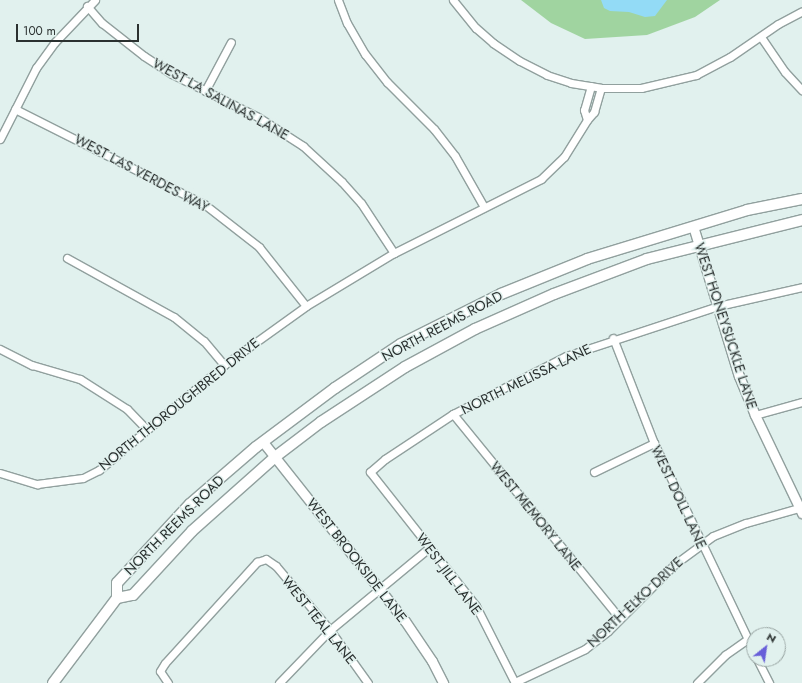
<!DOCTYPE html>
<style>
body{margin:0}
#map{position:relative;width:802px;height:683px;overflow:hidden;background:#e1f1ee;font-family:Jost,sans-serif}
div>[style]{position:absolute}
.green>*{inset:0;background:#a0d4a0}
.water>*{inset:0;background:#93dbf6}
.roads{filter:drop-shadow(1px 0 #91a09e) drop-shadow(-1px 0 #91a09e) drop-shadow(0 1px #91a09e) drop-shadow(0 -1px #91a09e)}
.minor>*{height:7px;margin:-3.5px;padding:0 3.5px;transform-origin:3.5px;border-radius:3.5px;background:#fff}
.tertiary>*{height:9px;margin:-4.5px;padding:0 4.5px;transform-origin:4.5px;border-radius:4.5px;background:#fff}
.secondary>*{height:10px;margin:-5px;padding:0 5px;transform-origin:5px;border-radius:5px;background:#fff}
span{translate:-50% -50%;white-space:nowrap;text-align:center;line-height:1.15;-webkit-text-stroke:3px #e1f1ee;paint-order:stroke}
.street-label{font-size:14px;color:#2b3130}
.north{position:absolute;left:746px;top:627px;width:40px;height:40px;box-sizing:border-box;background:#e1f1ee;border:1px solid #98a4a2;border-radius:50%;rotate:30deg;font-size:11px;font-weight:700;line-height:16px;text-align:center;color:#2b3130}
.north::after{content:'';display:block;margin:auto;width:14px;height:18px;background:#685fd9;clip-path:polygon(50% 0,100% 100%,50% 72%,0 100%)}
.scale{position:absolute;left:16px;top:24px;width:123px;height:18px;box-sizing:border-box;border:2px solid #2b3130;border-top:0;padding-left:5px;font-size:12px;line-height:14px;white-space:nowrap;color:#2b3130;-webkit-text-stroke:3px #e1f1ee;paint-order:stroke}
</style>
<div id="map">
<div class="green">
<div style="clip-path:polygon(521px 0,720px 0,695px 17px,647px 35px,585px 39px,551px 23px)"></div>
</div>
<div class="water">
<div style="clip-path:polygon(601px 0,667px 0,655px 16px,645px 17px,629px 12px,610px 11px,604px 8px)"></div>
</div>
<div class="roads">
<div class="minor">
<div style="left:338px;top:0;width:25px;rotate:69deg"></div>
<div style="left:347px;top:23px;width:36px;rotate:60deg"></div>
<div style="left:365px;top:54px;width:36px;rotate:52deg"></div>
<div style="left:387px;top:82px;width:66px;rotate:45deg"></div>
<div style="left:434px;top:129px;width:34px;rotate:52deg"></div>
<div style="left:455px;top:156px;width:59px;rotate:60.4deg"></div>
<div style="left:453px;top:0;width:36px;rotate:51deg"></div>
<div style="left:476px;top:28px;width:23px;rotate:41deg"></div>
<div style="left:493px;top:43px;width:32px;rotate:34deg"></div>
<div style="left:520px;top:61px;width:30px;rotate:27deg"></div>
<div style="left:547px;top:75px;width:25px;rotate:18deg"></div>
<div style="left:571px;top:83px;width:30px;rotate:9deg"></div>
<div style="left:601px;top:88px;width:40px"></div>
<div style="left:641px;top:88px;width:57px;rotate:-13.3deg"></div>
<div style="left:696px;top:75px;width:38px;rotate:-28deg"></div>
<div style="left:730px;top:57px;width:58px;rotate:-34.5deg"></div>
<div style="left:778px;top:24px;width:27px;rotate:-28deg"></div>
<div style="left:87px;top:6px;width:23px;rotate:49deg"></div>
<div style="left:102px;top:23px;width:53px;rotate:38.2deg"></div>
<div style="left:144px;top:56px;width:33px;rotate:33deg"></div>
<div style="left:172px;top:74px;width:96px;rotate:26.6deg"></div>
<div style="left:258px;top:117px;width:54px;rotate:32.8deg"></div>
<div style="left:303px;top:146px;width:53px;rotate:42.7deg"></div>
<div style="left:342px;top:182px;width:28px;rotate:48deg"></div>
<div style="left:361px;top:203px;width:60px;rotate:56.6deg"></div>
<div style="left:761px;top:37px;width:42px;rotate:55.6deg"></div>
<div style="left:785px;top:72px;width:25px;rotate:47deg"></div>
<div style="left:591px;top:86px;width:25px;rotate:106deg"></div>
<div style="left:584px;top:110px;width:10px;rotate:73deg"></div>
<div style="left:587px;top:120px;width:11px;rotate:-49deg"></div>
<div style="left:594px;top:112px;width:25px;rotate:-74deg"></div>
<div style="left:205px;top:91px;width:55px;rotate:-62deg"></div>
<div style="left:15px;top:109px;width:212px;rotate:26.7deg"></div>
<div style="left:204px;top:204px;width:70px;rotate:38deg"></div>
<div style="left:259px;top:247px;width:75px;rotate:51.5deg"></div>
<div style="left:0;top:139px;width:80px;rotate:-63.1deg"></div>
<div style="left:36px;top:68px;width:32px;rotate:-54deg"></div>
<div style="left:55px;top:42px;width:58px;rotate:-46.4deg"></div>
<div style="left:67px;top:258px;width:122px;rotate:28.9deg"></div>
<div style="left:174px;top:317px;width:38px;rotate:39deg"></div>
<div style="left:204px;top:341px;width:31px;rotate:50deg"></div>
<div style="left:613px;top:338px;width:113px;rotate:68.7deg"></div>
<div style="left:654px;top:443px;width:232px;rotate:64.4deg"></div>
<div style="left:0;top:349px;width:36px;rotate:27deg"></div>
<div style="left:32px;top:365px;width:50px;rotate:16.3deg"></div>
<div style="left:80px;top:379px;width:56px;rotate:32.6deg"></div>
<div style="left:127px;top:409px;width:28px;rotate:46deg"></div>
<div style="left:453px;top:414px;width:264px;rotate:50.8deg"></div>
<div style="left:755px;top:415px;width:49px;rotate:-15.5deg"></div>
<div style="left:594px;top:472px;width:67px;rotate:-25.8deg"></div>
<div style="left:0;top:473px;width:39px;rotate:17deg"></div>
<div style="left:37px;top:484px;width:46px;rotate:-7.4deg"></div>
<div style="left:83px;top:478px;width:18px;rotate:-27deg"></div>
<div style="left:99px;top:470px;width:163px;rotate:-40deg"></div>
<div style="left:224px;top:365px;width:101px;rotate:-35.7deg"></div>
<div style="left:306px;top:306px;width:103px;rotate:-31.1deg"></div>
<div style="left:394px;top:253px;width:165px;rotate:-26.7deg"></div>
<div style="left:541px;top:179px;width:32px;rotate:-44deg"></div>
<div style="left:564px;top:157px;width:44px;rotate:-58.1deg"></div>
<div style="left:757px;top:659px;width:27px;rotate:63deg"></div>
<div style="left:515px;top:682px;width:77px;rotate:-25.2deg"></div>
<div style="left:585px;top:649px;width:29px;rotate:-38deg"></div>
<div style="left:608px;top:631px;width:95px;rotate:-45deg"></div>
<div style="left:675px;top:564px;width:47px;rotate:-36.4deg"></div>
<div style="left:713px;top:536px;width:35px;rotate:-22deg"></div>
<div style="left:746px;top:523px;width:58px;rotate:-15.9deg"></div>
<div style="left:168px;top:683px;width:14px;rotate:-124deg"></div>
<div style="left:160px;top:671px;width:9px;rotate:-58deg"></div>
<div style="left:165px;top:663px;width:137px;rotate:-47.7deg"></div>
<div style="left:257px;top:562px;width:9px;rotate:-18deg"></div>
<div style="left:266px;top:559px;width:12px;rotate:35deg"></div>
<div style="left:276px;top:566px;width:84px;rotate:49.8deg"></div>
<div style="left:330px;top:630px;width:65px;rotate:54.4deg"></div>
<div style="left:279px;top:683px;width:74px;rotate:-46.1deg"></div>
<div style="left:330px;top:630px;width:130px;rotate:-39.7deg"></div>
<div style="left:515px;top:683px;width:86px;rotate:-116.9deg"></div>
<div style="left:476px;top:606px;width:171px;rotate:-128.3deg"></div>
<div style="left:370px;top:472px;width:20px;rotate:-41deg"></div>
<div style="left:385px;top:459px;width:82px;rotate:-33.5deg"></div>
<div style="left:453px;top:414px;width:127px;rotate:-27.2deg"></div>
<div style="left:566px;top:356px;width:160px;rotate:-18.2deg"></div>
<div style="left:718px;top:306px;width:86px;rotate:-12.7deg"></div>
<div style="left:697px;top:683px;width:40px;rotate:-45deg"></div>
<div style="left:725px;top:655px;width:28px;rotate:-35deg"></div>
</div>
<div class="tertiary">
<div style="left:693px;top:226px;width:157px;rotate:73deg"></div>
<div style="left:739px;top:376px;width:42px;rotate:67.7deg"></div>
<div style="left:755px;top:415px;width:109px;rotate:64.4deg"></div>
<div style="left:263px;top:442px;width:228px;rotate:51.6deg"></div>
<div style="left:405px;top:621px;width:48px;rotate:56deg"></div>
<div style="left:432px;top:661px;width:25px;rotate:63deg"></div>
</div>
<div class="secondary">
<div style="left:117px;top:598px;width:16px;rotate:-11deg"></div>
<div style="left:133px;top:595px;width:87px;rotate:-47.3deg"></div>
<div style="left:192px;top:531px;width:111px;rotate:-41.7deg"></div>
<div style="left:275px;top:457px;width:58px;rotate:-37.3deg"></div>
<div style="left:321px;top:422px;width:100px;rotate:-33.2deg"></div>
<div style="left:405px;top:367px;width:80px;rotate:-28.5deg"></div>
<div style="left:475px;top:329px;width:86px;rotate:-23.9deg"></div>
<div style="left:554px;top:294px;width:99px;rotate:-20.6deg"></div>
<div style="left:647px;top:259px;width:160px;rotate:-14.1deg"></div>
<div style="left:53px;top:683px;width:106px;rotate:-53deg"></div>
<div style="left:117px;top:598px;width:15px;rotate:-90deg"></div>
<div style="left:117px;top:583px;width:108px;rotate:-47.3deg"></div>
<div style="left:190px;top:504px;width:87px;rotate:-40.8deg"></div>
<div style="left:256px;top:447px;width:99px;rotate:-36.8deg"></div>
<div style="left:335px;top:388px;width:79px;rotate:-33.7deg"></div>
<div style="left:401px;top:344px;width:112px;rotate:-26.6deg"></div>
<div style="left:501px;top:294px;width:93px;rotate:-22.1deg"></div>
<div style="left:587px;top:259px;width:167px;rotate:-17deg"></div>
<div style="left:747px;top:210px;width:56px;rotate:-11.3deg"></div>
</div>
</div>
<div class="street-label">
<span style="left:221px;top:99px;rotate:29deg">WEST LA SALINAS LANE</span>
<span style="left:142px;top:173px;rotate:28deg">WEST LAS VERDES WAY</span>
<span style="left:442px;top:326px;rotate:-28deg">NORTH REEMS ROAD</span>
<span style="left:726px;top:326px;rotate:72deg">WEST HONEYSUCKLE LANE</span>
<span style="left:526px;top:379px;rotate:-26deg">NORTH MELISSA LANE</span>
<span style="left:179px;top:404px;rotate:-39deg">NORTH THOROUGHBRED DRIVE</span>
<span style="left:679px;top:497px;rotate:65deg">WEST DOLL LANE</span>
<span style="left:536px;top:516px;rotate:51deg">WEST MEMORY LANE</span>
<span style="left:174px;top:525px;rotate:-45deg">NORTH REEMS ROAD</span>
<span style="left:357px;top:560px;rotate:52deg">WEST BROOKSIDE LANE</span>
<span style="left:449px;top:574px;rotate:53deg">WEST JILL LANE</span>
<span style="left:635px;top:602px;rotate:-43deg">NORTH ELKO DRIVE</span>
<span style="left:319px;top:620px;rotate:51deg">WEST TEAL LANE</span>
</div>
<div class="north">N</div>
<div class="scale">100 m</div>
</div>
